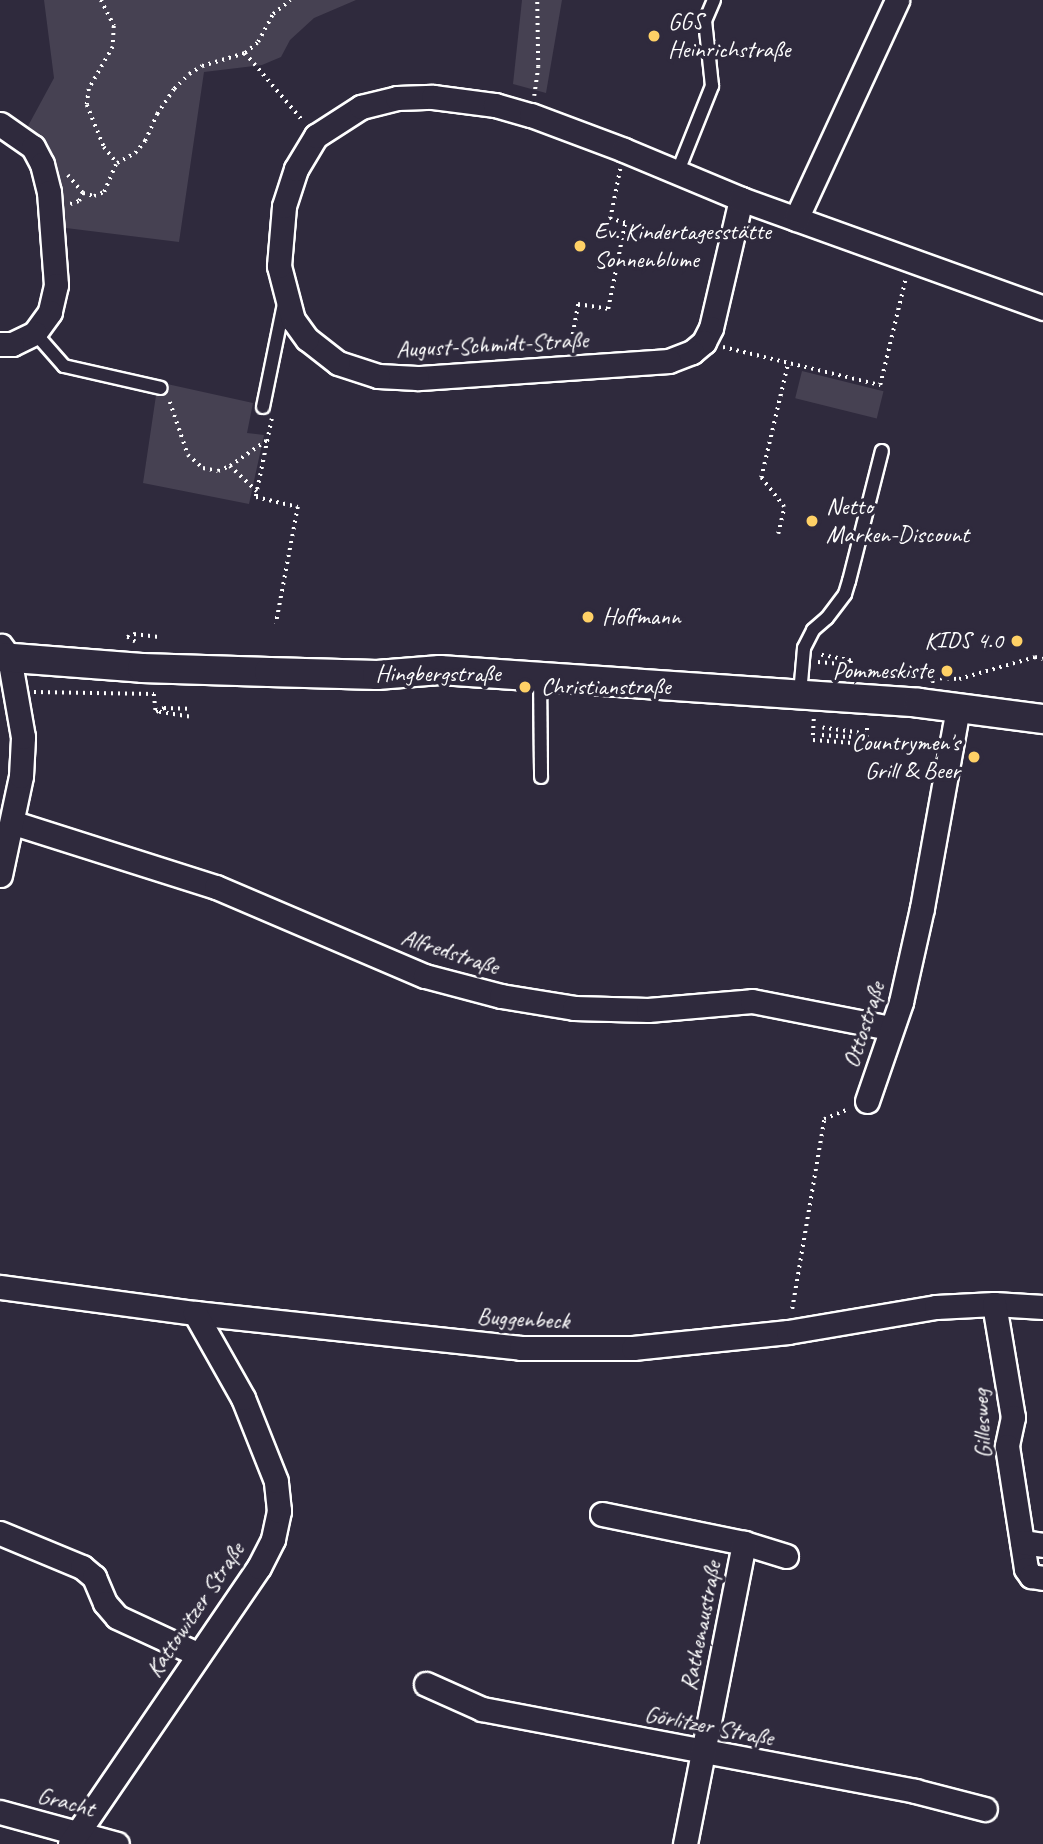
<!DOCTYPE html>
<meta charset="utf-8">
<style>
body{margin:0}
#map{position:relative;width:1043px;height:1844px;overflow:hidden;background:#2f2a3d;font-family:Caveat,sans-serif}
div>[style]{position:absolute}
.green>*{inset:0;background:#464152;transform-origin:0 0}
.path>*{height:3.5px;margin-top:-1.75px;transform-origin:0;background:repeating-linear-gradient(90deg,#fff 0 2px,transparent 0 7px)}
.roads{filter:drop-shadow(2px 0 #fff) drop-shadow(-2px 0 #fff) drop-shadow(0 2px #fff) drop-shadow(0 -2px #fff)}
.service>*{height:12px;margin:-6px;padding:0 6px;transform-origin:6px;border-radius:6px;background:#2f2a3d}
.minor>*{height:23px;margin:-11.5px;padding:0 11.5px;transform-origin:11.5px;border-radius:11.5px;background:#2f2a3d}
.tertiary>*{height:28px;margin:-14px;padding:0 14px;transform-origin:14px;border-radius:14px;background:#2f2a3d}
.dots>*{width:19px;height:19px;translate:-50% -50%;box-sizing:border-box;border:4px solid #2f2a3d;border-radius:50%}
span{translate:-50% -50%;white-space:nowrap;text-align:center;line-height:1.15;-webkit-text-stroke:7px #2f2a3d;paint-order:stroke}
.poi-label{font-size:24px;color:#fff}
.left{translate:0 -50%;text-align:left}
.right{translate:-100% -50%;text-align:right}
.street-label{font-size:24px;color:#fff}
</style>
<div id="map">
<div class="green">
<div style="clip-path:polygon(44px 0,356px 0,314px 18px,290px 40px,281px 57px,262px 65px,204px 72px,179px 242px,66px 228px,62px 188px,52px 157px,28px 126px,54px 78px)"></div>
<div style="clip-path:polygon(522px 0,562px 0,546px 93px,513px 84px)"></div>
<div style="left:802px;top:371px;width:84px;height:28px;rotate:14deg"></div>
<div style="clip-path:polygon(158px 382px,253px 403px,247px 433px,264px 435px,249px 504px,143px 483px)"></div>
</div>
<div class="path">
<div style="left:101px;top:0;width:29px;rotate:63deg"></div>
<div style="left:114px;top:26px;width:21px;rotate:93deg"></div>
<div style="left:113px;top:47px;width:48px;rotate:119.7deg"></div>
<div style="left:89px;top:89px;width:16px;rotate:97deg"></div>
<div style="left:87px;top:105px;width:45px;rotate:68deg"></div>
<div style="left:104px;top:147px;width:21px;rotate:51deg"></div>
<div style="left:245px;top:53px;width:89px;rotate:49.5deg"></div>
<div style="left:534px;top:96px;width:29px;rotate:-82deg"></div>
<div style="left:538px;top:67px;width:67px;rotate:-90.9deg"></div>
<div style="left:117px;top:163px;width:21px;rotate:-29deg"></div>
<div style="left:135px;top:153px;width:16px;rotate:-50deg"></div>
<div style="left:145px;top:141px;width:30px;rotate:-66deg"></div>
<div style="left:157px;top:114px;width:30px;rotate:-56deg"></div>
<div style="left:174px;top:89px;width:21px;rotate:-45deg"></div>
<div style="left:189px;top:74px;width:15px;rotate:-32deg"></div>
<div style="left:202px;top:66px;width:45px;rotate:-16.8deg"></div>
<div style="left:245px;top:53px;width:17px;rotate:-40deg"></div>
<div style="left:258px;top:42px;width:32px;rotate:-62deg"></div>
<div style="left:273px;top:14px;width:22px;rotate:-39deg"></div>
<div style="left:68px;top:175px;width:23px;rotate:50deg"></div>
<div style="left:83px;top:193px;width:11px;rotate:15deg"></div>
<div style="left:94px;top:196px;width:11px;rotate:-22deg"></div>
<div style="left:104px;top:192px;width:30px;rotate:-67deg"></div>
<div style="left:70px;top:204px;width:9px;rotate:-18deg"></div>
<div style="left:79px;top:201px;width:9px;rotate:-63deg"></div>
<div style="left:723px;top:347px;width:162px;rotate:13.6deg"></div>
<div style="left:880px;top:385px;width:107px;rotate:-76.5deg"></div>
<div style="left:570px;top:348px;width:45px;rotate:-79.7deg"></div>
<div style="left:578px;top:304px;width:30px;rotate:9deg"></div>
<div style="left:608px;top:309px;width:88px;rotate:-78.8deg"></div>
<div style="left:625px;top:223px;width:16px;rotate:-165deg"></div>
<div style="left:610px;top:219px;width:51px;rotate:-78.7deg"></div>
<div style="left:170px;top:402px;width:56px;rotate:71.2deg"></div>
<div style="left:188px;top:455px;width:20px;rotate:41deg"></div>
<div style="left:203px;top:468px;width:15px;rotate:11deg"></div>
<div style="left:218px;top:471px;width:13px;rotate:-23deg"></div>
<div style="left:230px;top:466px;width:37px;rotate:43deg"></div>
<div style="left:272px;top:419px;width:80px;rotate:101.6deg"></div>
<div style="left:256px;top:497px;width:43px;rotate:13.4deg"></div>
<div style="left:298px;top:507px;width:119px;rotate:100.6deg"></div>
<div style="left:230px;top:466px;width:45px;rotate:-35.1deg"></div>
<div style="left:778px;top:534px;width:28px;rotate:-77deg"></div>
<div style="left:784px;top:507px;width:37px;rotate:-128deg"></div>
<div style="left:761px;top:478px;width:118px;rotate:-76.8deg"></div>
<div style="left:135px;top:642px;width:9px;rotate:-148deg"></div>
<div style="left:127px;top:637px;width:8px;rotate:-23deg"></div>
<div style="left:134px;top:634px;width:25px;rotate:7deg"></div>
<div style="left:851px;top:661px;width:11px;rotate:90deg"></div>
<div style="left:851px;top:672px;width:64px;rotate:4.5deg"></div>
<div style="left:818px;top:662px;width:23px;rotate:5deg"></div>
<div style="left:841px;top:664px;width:10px;rotate:-17deg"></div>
<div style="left:851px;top:661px;width:32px;rotate:-169deg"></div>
<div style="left:932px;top:683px;width:5px;rotate:-79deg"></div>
<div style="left:933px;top:678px;width:26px;rotate:2deg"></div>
<div style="left:959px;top:679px;width:79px;rotate:-16.1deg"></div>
<div style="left:1035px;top:657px;width:8px;rotate:14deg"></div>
<div style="left:34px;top:692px;width:120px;rotate:1deg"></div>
<div style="left:154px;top:694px;width:18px;rotate:84deg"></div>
<div style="left:189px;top:717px;width:33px;rotate:-171deg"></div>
<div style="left:156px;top:712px;width:9px;rotate:-27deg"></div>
<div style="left:164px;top:708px;width:25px;rotate:2deg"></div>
<div style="left:814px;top:719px;width:21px;rotate:93deg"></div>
<div style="left:813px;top:740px;width:53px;rotate:4.3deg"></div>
<div style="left:866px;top:744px;width:20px;rotate:-87deg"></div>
<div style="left:822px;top:735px;width:27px;rotate:4deg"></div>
<div style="left:849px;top:737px;width:17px;rotate:-10deg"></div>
<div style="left:866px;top:734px;width:44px;rotate:-172.2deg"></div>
<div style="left:792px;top:1309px;width:193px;rotate:-80.4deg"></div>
<div style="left:824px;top:1119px;width:27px;rotate:-22deg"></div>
</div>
<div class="roads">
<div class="service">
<div style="left:678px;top:171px;width:92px;rotate:-68.2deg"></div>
<div style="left:712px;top:86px;width:65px;rotate:-96.1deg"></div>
<div style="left:705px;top:21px;width:23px;rotate:-67deg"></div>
<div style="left:35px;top:333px;width:44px;rotate:48.7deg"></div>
<div style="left:64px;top:366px;width:99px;rotate:12.8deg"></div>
<div style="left:263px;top:407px;width:105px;rotate:-78.5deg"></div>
<div style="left:540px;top:676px;width:101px;rotate:89.4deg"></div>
<div style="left:800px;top:694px;width:46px;rotate:-85deg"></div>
<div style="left:804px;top:648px;width:20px;rotate:-63deg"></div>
<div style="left:813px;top:630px;width:18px;rotate:-41deg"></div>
<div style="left:827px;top:618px;width:30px;rotate:-53deg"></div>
<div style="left:845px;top:594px;width:14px;rotate:-73deg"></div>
<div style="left:849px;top:581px;width:134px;rotate:-75.8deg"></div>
</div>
<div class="minor">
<div style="left:0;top:124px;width:40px;rotate:34.9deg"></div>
<div style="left:33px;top:147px;width:19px;rotate:62deg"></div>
<div style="left:42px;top:164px;width:29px;rotate:76deg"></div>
<div style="left:49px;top:192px;width:93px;rotate:85.7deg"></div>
<div style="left:56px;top:285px;width:28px;rotate:103deg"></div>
<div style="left:50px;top:312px;width:26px;rotate:126deg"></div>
<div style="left:35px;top:333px;width:25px;rotate:154deg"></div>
<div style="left:12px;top:344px;width:12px;rotate:180deg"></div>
<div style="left:741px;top:199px;width:132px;rotate:103.1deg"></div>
<div style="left:711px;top:328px;width:16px;rotate:117deg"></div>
<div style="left:704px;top:342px;width:16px;rotate:140deg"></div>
<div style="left:692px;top:352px;width:25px;rotate:159deg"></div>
<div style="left:669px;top:361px;width:253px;rotate:176.1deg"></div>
<div style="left:417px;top:378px;width:39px;rotate:-177deg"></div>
<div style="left:378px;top:376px;width:42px;rotate:-162deg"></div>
<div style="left:338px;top:363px;width:39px;rotate:-142deg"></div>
<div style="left:307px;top:339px;width:24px;rotate:-126deg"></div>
<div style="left:293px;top:320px;width:56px;rotate:-104.5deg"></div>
<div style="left:279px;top:266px;width:60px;rotate:-85.2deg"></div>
<div style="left:284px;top:206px;width:39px;rotate:-72deg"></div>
<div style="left:296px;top:169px;width:39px;rotate:-59deg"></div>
<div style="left:316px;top:136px;width:54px;rotate:-32.8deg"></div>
<div style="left:361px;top:107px;width:37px;rotate:-14deg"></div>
<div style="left:397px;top:98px;width:36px;rotate:-2deg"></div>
<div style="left:433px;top:97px;width:63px;rotate:7.4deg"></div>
<div style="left:495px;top:105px;width:37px;rotate:16deg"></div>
<div style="left:531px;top:115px;width:99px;rotate:20.6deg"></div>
<div style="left:624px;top:150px;width:127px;rotate:22.7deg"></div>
<div style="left:741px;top:199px;width:321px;rotate:19.8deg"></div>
<div style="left:796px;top:219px;width:241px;rotate:-65.2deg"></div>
<div style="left:14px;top:823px;width:212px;rotate:17.6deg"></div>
<div style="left:216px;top:887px;width:227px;rotate:23.1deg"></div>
<div style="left:425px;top:976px;width:79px;rotate:14.7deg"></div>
<div style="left:501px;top:996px;width:74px;rotate:9.3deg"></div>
<div style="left:574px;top:1008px;width:74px;rotate:1.5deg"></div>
<div style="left:648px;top:1010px;width:104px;rotate:-4.9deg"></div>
<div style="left:752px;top:1001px;width:141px;rotate:11.1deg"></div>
<div style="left:0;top:875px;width:101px;rotate:-78deg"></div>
<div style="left:21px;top:776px;width:39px;rotate:-87deg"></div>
<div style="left:23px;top:737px;width:81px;rotate:-99.9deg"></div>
<div style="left:9px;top:657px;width:14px;rotate:-126deg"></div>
<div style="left:867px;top:1101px;width:105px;rotate:-71deg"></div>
<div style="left:901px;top:1002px;width:96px;rotate:-77.4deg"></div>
<div style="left:922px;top:908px;width:203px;rotate:-79.8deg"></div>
<div style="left:0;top:1287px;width:197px;rotate:7.6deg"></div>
<div style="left:195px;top:1313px;width:328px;rotate:6.1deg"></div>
<div style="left:521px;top:1348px;width:112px"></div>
<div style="left:633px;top:1348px;width:156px;rotate:-5.9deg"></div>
<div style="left:788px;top:1332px;width:150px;rotate:-9.6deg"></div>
<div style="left:936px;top:1307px;width:58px;rotate:-3deg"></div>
<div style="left:994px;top:1304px;width:49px;rotate:3.5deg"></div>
<div style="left:994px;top:1304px;width:115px;rotate:80.5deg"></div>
<div style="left:1013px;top:1417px;width:30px;rotate:102deg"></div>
<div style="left:1007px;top:1446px;width:124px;rotate:81.2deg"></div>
<div style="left:1026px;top:1569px;width:9px;rotate:54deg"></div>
<div style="left:1031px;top:1576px;width:12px;rotate:9deg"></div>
<div style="left:602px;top:1514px;width:145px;rotate:11.5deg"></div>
<div style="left:744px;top:1543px;width:44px;rotate:17.2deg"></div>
<div style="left:0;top:1533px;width:89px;rotate:22.5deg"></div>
<div style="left:82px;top:1567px;width:16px;rotate:40deg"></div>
<div style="left:94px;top:1577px;width:28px;rotate:67deg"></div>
<div style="left:105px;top:1603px;width:18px;rotate:49deg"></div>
<div style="left:117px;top:1617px;width:88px;rotate:24.8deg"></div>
<div style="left:1022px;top:1542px;width:21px;rotate:8deg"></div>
<div style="left:426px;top:1684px;width:61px;rotate:24.1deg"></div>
<div style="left:482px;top:1709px;width:441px;rotate:10.7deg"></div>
<div style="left:915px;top:1791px;width:72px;rotate:14.4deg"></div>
<div style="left:0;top:1812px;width:121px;rotate:15.3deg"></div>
<div style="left:70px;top:1844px;width:335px;rotate:-55.7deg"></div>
<div style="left:259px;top:1567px;width:31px;rotate:-63deg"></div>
<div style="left:273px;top:1539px;width:29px;rotate:-78deg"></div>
<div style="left:279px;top:1511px;width:30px;rotate:-96deg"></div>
<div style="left:276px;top:1481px;width:89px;rotate:-111.7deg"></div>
<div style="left:243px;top:1398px;width:98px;rotate:-119.5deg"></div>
<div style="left:685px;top:1844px;width:307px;rotate:-78.9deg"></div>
</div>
<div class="tertiary">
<div style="left:0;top:657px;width:142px;rotate:4.4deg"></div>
<div style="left:142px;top:668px;width:127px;rotate:1.8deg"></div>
<div style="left:269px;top:672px;width:108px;rotate:1.6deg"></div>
<div style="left:377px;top:675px;width:63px;rotate:-4.5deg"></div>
<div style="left:440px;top:670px;width:480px;rotate:3.9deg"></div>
<div style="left:919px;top:703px;width:125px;rotate:7.4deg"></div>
</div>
</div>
<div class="dots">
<div style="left:654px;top:36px;background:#ffd166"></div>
<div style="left:580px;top:246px;background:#ffd166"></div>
<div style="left:812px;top:521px;background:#ffd166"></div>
<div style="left:588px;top:617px;background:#ffd166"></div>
<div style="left:1017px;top:641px;background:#ffd166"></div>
<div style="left:947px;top:671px;background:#ffd166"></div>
<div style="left:525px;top:687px;background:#ffd166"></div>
<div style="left:974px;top:757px;background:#ffd166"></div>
</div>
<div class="poi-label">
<span class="left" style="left:668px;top:36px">GGS<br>Heinrichstraße</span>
<span class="left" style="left:594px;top:246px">Ev. Kindertagesstätte<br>Sonnenblume</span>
<span class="left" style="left:826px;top:521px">Netto<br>Marken-Discount</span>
<span class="left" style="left:602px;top:617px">Hoffmann</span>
<span class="right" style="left:1003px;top:641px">KIDS 4.0</span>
<span class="right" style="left:933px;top:671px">Pommeskiste</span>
<span class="left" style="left:541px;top:687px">Christianstraße</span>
<span class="right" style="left:960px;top:757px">Countrymen's<br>Grill &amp; Beer</span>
</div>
<div class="street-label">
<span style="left:492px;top:345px;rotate:-3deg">August-Schmidt-Straße</span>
<span style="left:438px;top:674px">Hingbergstraße</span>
<span style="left:450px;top:952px;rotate:18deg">Alfredstraße</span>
<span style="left:864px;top:1025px;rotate:-72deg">Ottostraße</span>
<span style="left:523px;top:1319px;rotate:3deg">Buggenbeck</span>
<span style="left:982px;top:1424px;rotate:-93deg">Gillesweg</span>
<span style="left:195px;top:1610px;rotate:-56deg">Kattowitzer Straße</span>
<span style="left:701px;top:1626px;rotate:-79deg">Rathenaustraße</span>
<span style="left:709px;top:1726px;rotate:11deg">Görlitzer Straße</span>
<span style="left:66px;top:1802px;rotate:15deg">Gracht</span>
</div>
</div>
